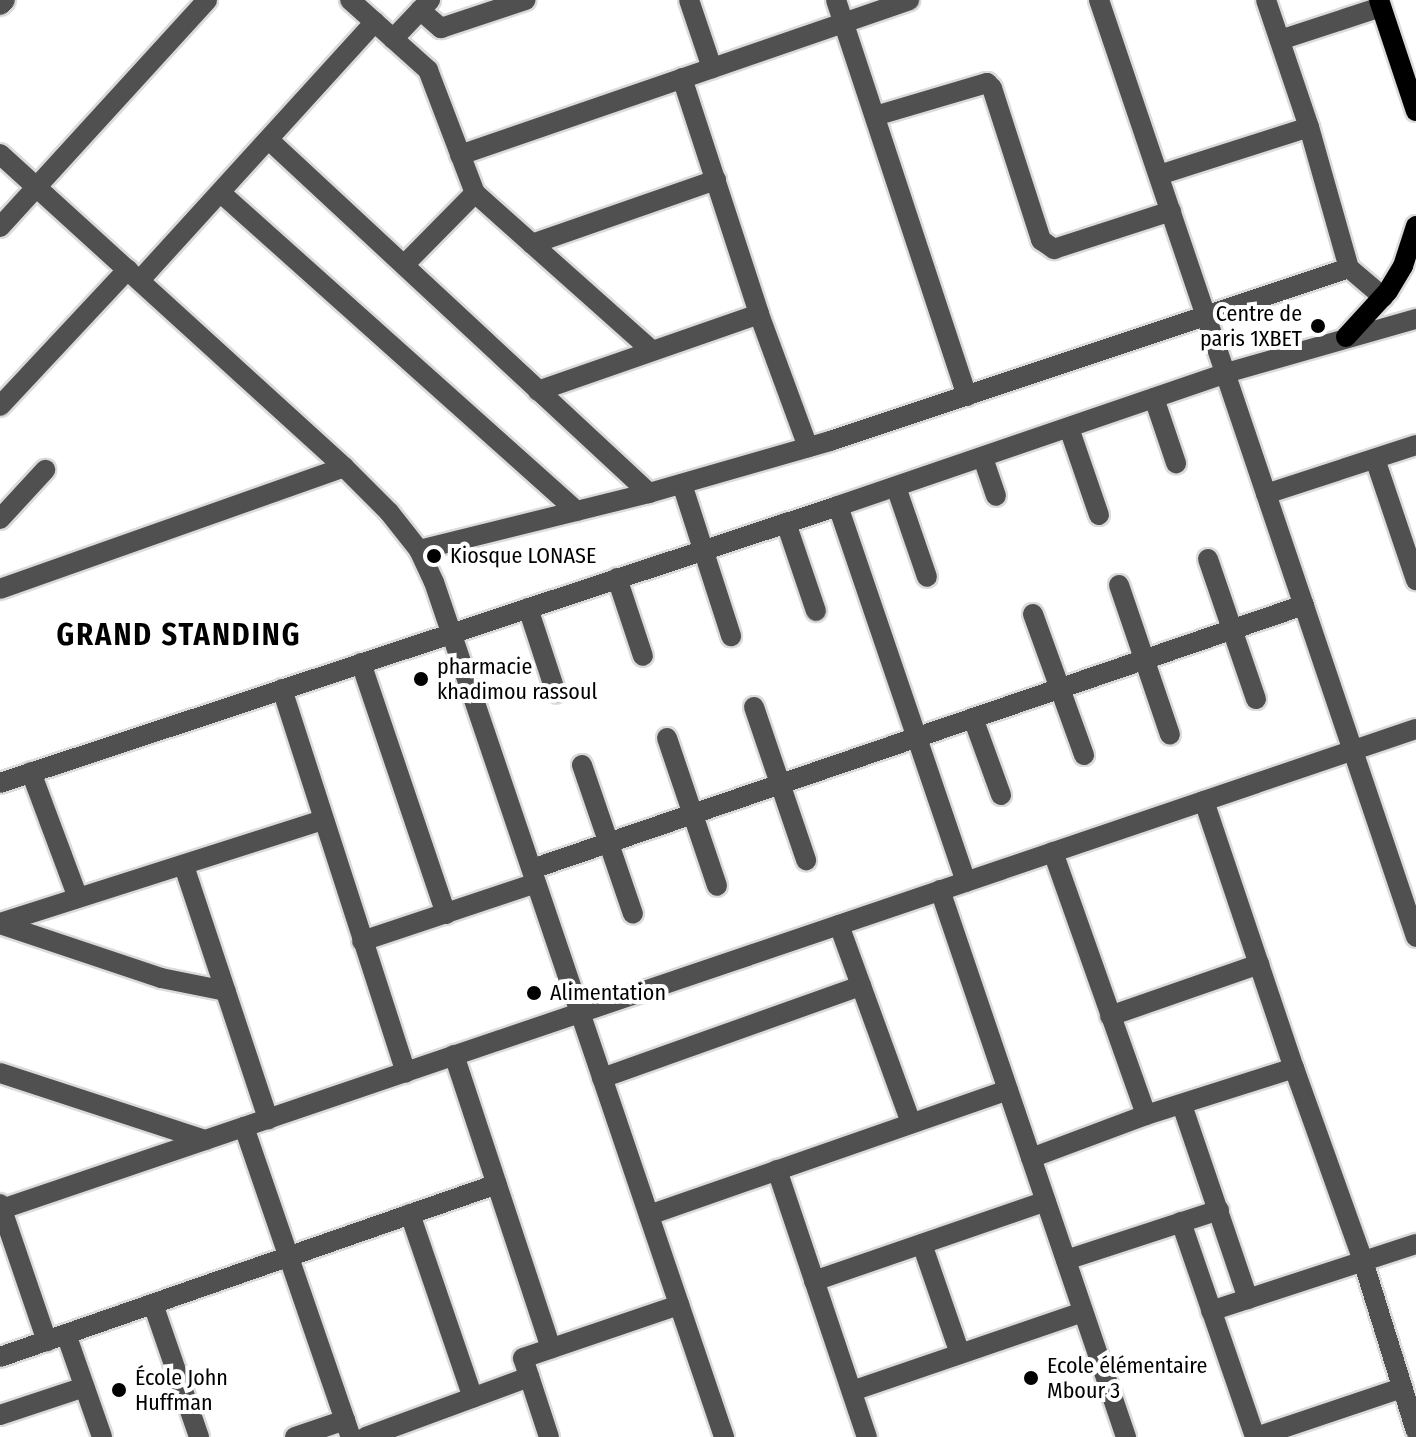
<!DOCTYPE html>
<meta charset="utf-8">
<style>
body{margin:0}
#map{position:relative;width:1416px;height:1437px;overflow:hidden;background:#fff;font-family:"Fira Sans Condensed",sans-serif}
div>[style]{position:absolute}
.roads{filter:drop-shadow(2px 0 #dbdbdb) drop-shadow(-2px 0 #dbdbdb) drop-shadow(0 2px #dbdbdb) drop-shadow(0 -2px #dbdbdb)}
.minor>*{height:20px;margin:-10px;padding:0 10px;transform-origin:10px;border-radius:10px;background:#505050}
.major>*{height:20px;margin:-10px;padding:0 10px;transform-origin:10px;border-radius:10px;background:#000}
.dots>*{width:22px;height:22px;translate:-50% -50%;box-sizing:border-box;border:4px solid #fff;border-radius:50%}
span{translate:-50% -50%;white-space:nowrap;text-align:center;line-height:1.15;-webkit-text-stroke:8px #fff;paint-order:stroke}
.poi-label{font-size:22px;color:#000}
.right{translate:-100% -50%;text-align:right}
.left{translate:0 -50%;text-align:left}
.district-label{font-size:30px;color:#000;font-weight:700;letter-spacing:2px}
</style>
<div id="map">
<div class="roads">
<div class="minor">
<div style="left:350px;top:0;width:105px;rotate:41.9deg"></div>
<div style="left:428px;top:70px;width:132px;rotate:69.1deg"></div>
<div style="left:475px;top:193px;width:236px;rotate:41.7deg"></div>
<div style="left:689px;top:0;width:72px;rotate:71.3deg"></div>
<div style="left:836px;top:0;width:417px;rotate:71.7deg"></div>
<div style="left:1099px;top:0;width:989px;rotate:71.31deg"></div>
<div style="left:1266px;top:0;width:134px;rotate:71.3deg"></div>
<div style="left:1309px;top:127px;width:147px;rotate:74.2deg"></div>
<div style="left:1349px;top:268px;width:45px;rotate:40.5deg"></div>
<div style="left:0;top:5px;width:7px;rotate:-45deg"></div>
<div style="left:420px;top:10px;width:28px;rotate:41deg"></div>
<div style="left:441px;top:28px;width:89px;rotate:-18.4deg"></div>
<div style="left:393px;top:39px;width:54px;rotate:-46.5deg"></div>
<div style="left:1280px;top:40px;width:106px;rotate:-18.1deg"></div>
<div style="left:682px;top:78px;width:248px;rotate:71.9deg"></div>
<div style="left:759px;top:314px;width:142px;rotate:69.8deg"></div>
<div style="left:875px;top:116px;width:117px;rotate:-16.4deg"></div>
<div style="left:987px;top:83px;width:7px;rotate:45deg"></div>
<div style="left:992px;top:88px;width:160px;rotate:72.1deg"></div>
<div style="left:1041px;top:240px;width:16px;rotate:35deg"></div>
<div style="left:1054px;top:249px;width:123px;rotate:-18deg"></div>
<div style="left:269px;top:140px;width:519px;rotate:42.89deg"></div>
<div style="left:0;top:154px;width:465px;rotate:42.3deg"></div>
<div style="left:344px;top:467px;width:64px;rotate:45deg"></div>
<div style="left:389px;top:512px;width:48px;rotate:51.7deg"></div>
<div style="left:419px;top:550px;width:35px;rotate:65deg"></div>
<div style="left:434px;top:582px;width:903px;rotate:71.26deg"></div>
<div style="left:460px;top:155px;width:475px;rotate:-19deg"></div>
<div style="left:1159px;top:175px;width:157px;rotate:-17.7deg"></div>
<div style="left:221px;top:193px;width:477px;rotate:41.8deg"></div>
<div style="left:0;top:227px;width:307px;rotate:-47.6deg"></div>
<div style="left:532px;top:244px;width:195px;rotate:-19.2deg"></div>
<div style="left:405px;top:264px;width:100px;rotate:-45.4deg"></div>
<div style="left:140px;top:280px;width:349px;rotate:-47.7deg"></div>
<div style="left:538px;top:391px;width:234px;rotate:-19.2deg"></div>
<div style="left:1154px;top:398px;width:69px;rotate:71.3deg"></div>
<div style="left:0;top:406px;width:187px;rotate:-46.9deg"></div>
<div style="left:1069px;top:428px;width:92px;rotate:71deg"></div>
<div style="left:983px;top:458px;width:40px;rotate:71.1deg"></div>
<div style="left:1375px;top:459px;width:128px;rotate:71.3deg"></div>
<div style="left:682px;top:484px;width:160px;rotate:72.1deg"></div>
<div style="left:896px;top:487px;width:95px;rotate:71deg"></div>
<div style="left:1266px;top:494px;width:158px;rotate:-18.1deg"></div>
<div style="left:838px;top:506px;width:397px;rotate:71.2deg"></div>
<div style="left:0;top:519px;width:67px;rotate:-47.4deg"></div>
<div style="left:786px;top:523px;width:93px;rotate:71.2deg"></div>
<div style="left:419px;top:550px;width:237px;rotate:-13.9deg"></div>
<div style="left:649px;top:493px;width:188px;rotate:-16deg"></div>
<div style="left:830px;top:441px;width:547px;rotate:-18.43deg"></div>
<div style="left:1208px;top:559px;width:148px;rotate:71.1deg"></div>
<div style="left:617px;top:578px;width:82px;rotate:71.6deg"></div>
<div style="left:1119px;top:585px;width:158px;rotate:71.2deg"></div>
<div style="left:0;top:589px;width:365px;rotate:-19.5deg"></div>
<div style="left:528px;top:608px;width:89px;rotate:71.8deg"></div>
<div style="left:1033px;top:614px;width:150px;rotate:70.1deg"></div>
<div style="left:361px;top:663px;width:265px;rotate:71.3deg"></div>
<div style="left:282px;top:689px;width:403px;rotate:72.1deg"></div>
<div style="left:754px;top:707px;width:162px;rotate:71.2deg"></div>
<div style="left:973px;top:718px;width:82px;rotate:70deg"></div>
<div style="left:667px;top:738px;width:156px;rotate:71.3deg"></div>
<div style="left:582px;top:765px;width:157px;rotate:71.1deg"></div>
<div style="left:31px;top:772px;width:134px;rotate:69.5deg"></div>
<div style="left:0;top:783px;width:883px;rotate:-18.29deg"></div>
<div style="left:838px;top:506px;width:410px;rotate:-18.9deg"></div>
<div style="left:1226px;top:373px;width:198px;rotate:-15.9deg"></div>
<div style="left:1204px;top:801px;width:282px;rotate:71.4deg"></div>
<div style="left:1294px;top:1068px;width:205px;rotate:70.3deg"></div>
<div style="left:1363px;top:1261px;width:178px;rotate:72.7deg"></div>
<div style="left:1053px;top:852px;width:279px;rotate:70.5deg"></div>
<div style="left:184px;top:866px;width:267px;rotate:71.6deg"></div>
<div style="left:532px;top:869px;width:816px;rotate:-18.88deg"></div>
<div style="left:940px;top:890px;width:578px;rotate:71.22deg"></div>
<div style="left:0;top:923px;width:338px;rotate:-17.7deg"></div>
<div style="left:0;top:924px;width:170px;rotate:18.5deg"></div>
<div style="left:161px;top:978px;width:66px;rotate:11.3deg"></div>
<div style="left:839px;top:925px;width:211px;rotate:70deg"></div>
<div style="left:362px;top:941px;width:183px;rotate:-18.4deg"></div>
<div style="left:1110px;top:1016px;width:158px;rotate:-19.2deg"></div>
<div style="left:454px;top:1055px;width:309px;rotate:71.7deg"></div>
<div style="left:0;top:1073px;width:216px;rotate:18.1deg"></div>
<div style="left:602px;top:1078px;width:275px;rotate:-19.6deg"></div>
<div style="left:1182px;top:1105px;width:205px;rotate:71.2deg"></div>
<div style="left:244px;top:1127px;width:328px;rotate:71deg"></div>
<div style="left:1031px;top:1158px;width:123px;rotate:-20.5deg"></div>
<div style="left:1146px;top:1115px;width:155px;rotate:-17.6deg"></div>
<div style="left:777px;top:1170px;width:282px;rotate:71.4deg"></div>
<div style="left:0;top:1204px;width:145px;rotate:71.1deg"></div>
<div style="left:2px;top:1209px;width:1493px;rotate:-18.75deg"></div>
<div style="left:410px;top:1214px;width:194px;rotate:71.1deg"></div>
<div style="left:649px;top:1215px;width:380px;rotate:-19.2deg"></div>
<div style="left:1181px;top:1222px;width:227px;rotate:71deg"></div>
<div style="left:922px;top:1244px;width:116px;rotate:70.9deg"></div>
<div style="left:1066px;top:1260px;width:161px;rotate:-18.1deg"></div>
<div style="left:814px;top:1281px;width:245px;rotate:-19deg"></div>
<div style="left:153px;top:1304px;width:141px;rotate:70.9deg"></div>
<div style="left:1211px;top:1311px;width:216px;rotate:-18.1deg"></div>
<div style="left:66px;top:1334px;width:109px;rotate:70.7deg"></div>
<div style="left:0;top:1357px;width:526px;rotate:-19.19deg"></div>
<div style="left:852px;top:1391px;width:244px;rotate:-18.9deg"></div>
<div style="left:0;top:1415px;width:89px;rotate:-18.4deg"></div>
<div style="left:295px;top:1437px;width:53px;rotate:-18.8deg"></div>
<div style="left:366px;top:1437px;width:174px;rotate:-20.2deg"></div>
<div style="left:549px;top:1437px;width:83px;rotate:-108.2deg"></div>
<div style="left:523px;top:1358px;width:165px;rotate:-18.8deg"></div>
<div style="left:1256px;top:1437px;width:154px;rotate:-18.6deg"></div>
</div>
<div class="major">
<div style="left:1379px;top:0;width:117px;rotate:71.6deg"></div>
<div style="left:1346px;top:337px;width:62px;rotate:-47.6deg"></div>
<div style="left:1388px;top:291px;width:29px;rotate:-59deg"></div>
<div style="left:1403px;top:266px;width:42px;rotate:-72deg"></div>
</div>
</div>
<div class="dots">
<div style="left:1318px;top:326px;background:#000"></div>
<div style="left:434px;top:556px;background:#000"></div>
<div style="left:421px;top:679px;background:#000"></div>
<div style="left:534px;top:993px;background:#000"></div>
<div style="left:1031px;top:1378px;background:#000"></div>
<div style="left:119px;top:1390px;background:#000"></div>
</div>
<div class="poi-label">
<span class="right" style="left:1302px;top:326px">Centre de<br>paris 1XBET</span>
<span class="left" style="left:450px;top:556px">Kiosque LONASE</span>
<span class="left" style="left:437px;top:679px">pharmacie<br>khadimou rassoul</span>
<span class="left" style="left:550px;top:993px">Alimentation</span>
<span class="left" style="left:1047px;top:1378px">Ecole élémentaire<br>Mbour 3</span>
<span class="left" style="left:135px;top:1390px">École John<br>Huffman</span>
</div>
<div class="district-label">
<span style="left:179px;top:635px">GRAND STANDING</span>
</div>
</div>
